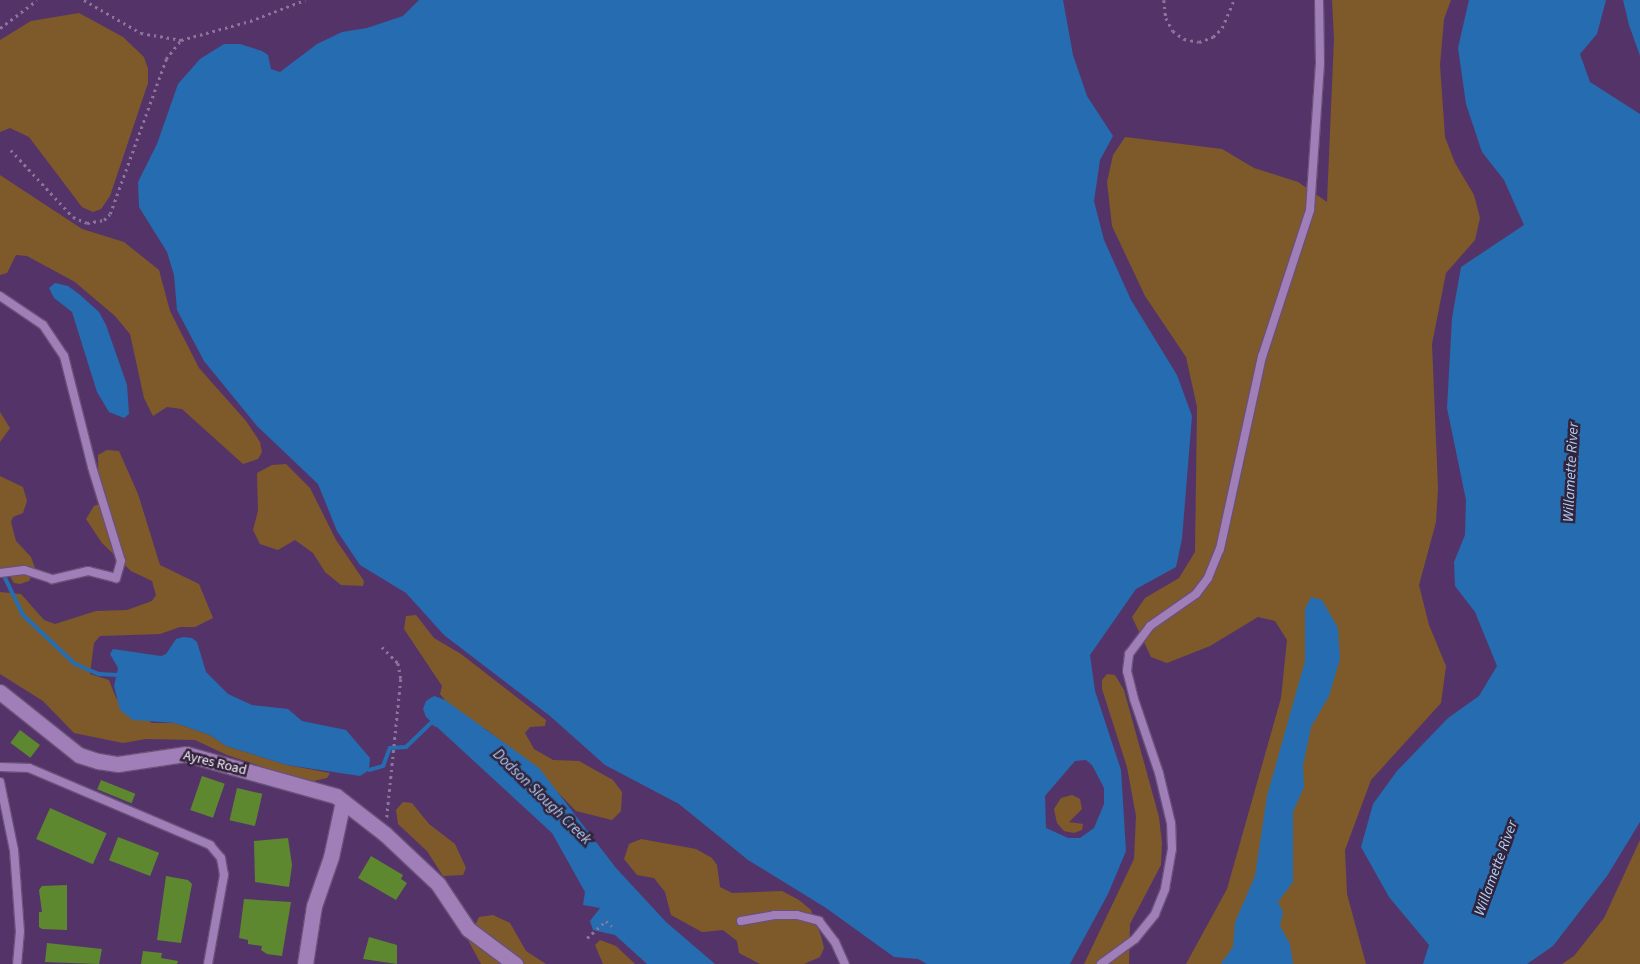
<!DOCTYPE html>
<style>
body{margin:0}
#map{position:relative;width:1640px;height:964px;overflow:hidden;background:#543468;font-family:"Source Sans 3",sans-serif}
div>[style]{position:absolute}
.green>*{inset:0;background:#7e5a2a}
.water>*{inset:0;background:#256cb0}
.stream>*{height:4px;margin:-2px;padding:0 2px;transform-origin:2px;border-radius:2px;background:#256cb0}
.building>*{inset:0;background:#5d882f;transform-origin:0 0}
.path>*{height:2.5px;margin-top:-1.25px;transform-origin:0;background:repeating-linear-gradient(90deg,#8c749b 0 2.5px,transparent 0 6.5px)}
.roads{filter:drop-shadow(1px 0 #6a5179) drop-shadow(-1px 0 #6a5179) drop-shadow(0 1px #6a5179) drop-shadow(0 -1px #6a5179)}
.service>*{height:8px;margin:-4px;padding:0 4px;transform-origin:4px;border-radius:4px;background:#a07eb7}
.minor>*{height:15px;margin:-7.5px;padding:0 7.5px;transform-origin:7.5px;border-radius:7.5px;background:#a07eb7}
span{translate:-50% -50%;white-space:nowrap;text-align:center;line-height:1.15;-webkit-text-stroke:5px #32233b;paint-order:stroke}
.street-label{font-size:14px;color:#f7effc}
.water-label{font-size:15px;color:#afd0f5;font-style:italic}
</style>
<div id="map">
<div class="green">
<div style="clip-path:polygon(1332px 0,1451px 0,1444px 19px,1440px 65px,1445px 137px,1455px 163px,1474px 195px,1480px 218px,1475px 240px,1446px 273px,1432px 344px,1438px 488px,1436px 522px,1419px 585px,1429px 625px,1446px 666px,1441px 703px,1371px 780px,1345px 850px,1347px 894px,1366px 964px,1186px 964px,1227px 889px,1281px 698px,1287px 640px,1275px 621px,1258px 617px,1210px 646px,1167px 663px,1151px 657px,1132px 617px,1145px 598px,1179px 578px,1195px 552px,1197px 407px,1186px 357px,1145px 296px,1112px 226px,1107px 182px,1113px 155px,1125px 137px,1222px 149px,1254px 168px,1298px 182px,1327px 202px,1334px 39px)"></div>
<div style="clip-path:polygon(79px 13px,123px 37px,144px 57px,148px 69px,148px 83px,110px 196px,101px 209px,93px 212px,82px 207px,29px 137px,10px 128px,0 132px,0 40px,31px 21px)"></div>
<div style="clip-path:polygon(0 175px,82px 229px,124px 242px,159px 270px,170px 311px,199px 368px,246px 421px,260px 442px,262px 452px,258px 459px,243px 464px,182px 409px,167px 407px,153px 416px,144px 398px,130px 334px,115px 316px,75px 282px,27px 256px,16px 255px,7px 273px,0 275px)"></div>
<div style="clip-path:polygon(0 412px,10px 428px,0 442px)"></div>
<div style="clip-path:polygon(107px 450px,119px 451px,138px 494px,160px 565px,199px 584px,213px 618px,195px 627px,180px 627px,160px 634px,100px 636px,94px 643px,90px 674px,109px 680px,116px 698px,152px 723px,175px 723px,210px 735px,226px 746px,287px 765px,330px 773px,327px 778px,309px 782px,227px 755px,195px 740px,146px 739px,123px 743px,74px 733px,43px 701px,0 674px,0 592px,21px 594px,44px 620px,55px 624px,96px 611px,127px 610px,152px 601px,156px 595px,152px 581px,131px 571px,102px 543px,86px 519px,94px 506px,99px 504px,98px 455px)"></div>
<div style="clip-path:polygon(286px 464px,310px 488px,336px 540px,364px 581px,363px 586px,341px 585px,325px 572px,313px 553px,295px 540px,278px 550px,260px 544px,253px 530px,258px 511px,257px 473px,272px 465px)"></div>
<div style="clip-path:polygon(0 476px,23px 487px,27px 501px,23px 513px,13px 517px,11px 522px,16px 541px,31px 557px,35px 568px,29px 581px,20px 584px,14px 583px,5px 568px,0 569px)"></div>
<div style="clip-path:polygon(416px 615px,434px 638px,461px 654px,546px 720px,545px 726px,530px 727px,525px 733px,534px 749px,553px 760px,579px 761px,613px 780px,622px 792px,621px 811px,612px 820px,576px 811px,527px 761px,487px 730px,453px 710px,440px 694px,442px 686px,404px 629px,406px 616px)"></div>
<div style="clip-path:polygon(1107px 674px,1115px 675px,1124px 690px,1159px 817px,1162px 843px,1161px 865px,1130px 924px,1129px 964px,1084px 964px,1134px 859px,1136px 816px,1127px 767px,1102px 689px,1102px 680px)"></div>
<div style="clip-path:polygon(1072px 795px,1080px 799px,1082px 809px,1069px 822px,1083px 824px,1082px 830px,1074px 833px,1064px 831px,1057px 823px,1054px 809px,1061px 798px)"></div>
<div style="clip-path:polygon(403px 802px,412px 803px,429px 824px,455px 844px,466px 868px,463px 875px,443px 876px,427px 851px,398px 824px,396px 810px)"></div>
<div style="clip-path:polygon(641px 839px,696px 849px,712px 858px,717px 865px,720px 887px,732px 893px,782px 891px,799px 900px,811px 910px,821px 936px,824px 948px,820px 957px,804px 964px,760px 964px,739px 953px,737px 941px,723px 930px,702px 932px,671px 915px,665px 892px,654px 878px,637px 875px,624px 859px,629px 844px)"></div>
<div style="clip-path:polygon(1640px 840px,1640px 964px,1562px 964px,1574px 956px,1604px 918px)"></div>
<div style="clip-path:polygon(493px 915px,510px 923px,526px 951px,546px 964px,481px 964px,468px 940px,479px 917px)"></div>
<div style="clip-path:polygon(600px 940px,616px 946px,635px 964px,603px 964px,595px 945px)"></div>
</div>
<div class="water">
<div style="clip-path:polygon(evenodd,419px 0,1063px 0,1073px 55px,1087px 96px,1113px 136px,1100px 160px,1094px 201px,1104px 240px,1131px 300px,1177px 375px,1192px 416px,1182px 539px,1176px 567px,1136px 589px,1090px 655px,1095px 691px,1121px 770px,1126px 851px,1108px 894px,1070px 964px,927px 964px,918px 959px,894px 957px,826px 908px,748px 860px,679px 804px,605px 765px,550px 716px,444px 635px,406px 593px,360px 565px,337px 531px,318px 484px,257px 426px,204px 361px,177px 310px,174px 275px,167px 252px,139px 207px,138px 182px,157px 144px,178px 84px,200px 59px,224px 44px,240px 44px,262px 51px,268px 55px,271px 69px,280px 72px,317px 44px,342px 32px,367px 28px,403px 16px,419px 0,1086px 760px,1092px 765px,1104px 788px,1104px 804px,1094px 828px,1080px 838px,1068px 838px,1046px 828px,1045px 796px,1075px 761px,1086px 760px)"></div>
<div style="clip-path:polygon(1469px 0,1606px 0,1597px 34px,1580px 54px,1590px 82px,1640px 114px,1640px 822px,1607px 876px,1553px 946px,1527px 964px,1423px 964px,1429px 945px,1389px 897px,1361px 847px,1373px 804px,1397px 771px,1448px 718px,1479px 696px,1497px 666px,1475px 612px,1455px 586px,1454px 562px,1465px 535px,1466px 500px,1447px 408px,1452px 318px,1461px 267px,1524px 225px,1504px 180px,1482px 152px,1466px 104px,1458px 48px)"></div>
<div style="clip-path:polygon(1623px 0,1640px 0,1640px 56px,1629px 25px)"></div>
<div style="clip-path:polygon(55px 283px,68px 286px,79px 294px,99px 312px,106px 325px,127px 385px,129px 414px,124px 418px,109px 412px,97px 392px,72px 312px,54px 298px,49px 288px)"></div>
<div style="clip-path:polygon(1311px 597px,1322px 600px,1338px 628px,1340px 659px,1329px 696px,1311px 727px,1303px 766px,1304px 787px,1293px 812px,1293px 882px,1278px 902px,1283px 912px,1280px 926px,1290px 944px,1293px 964px,1221px 964px,1233px 947px,1235px 922px,1255px 876px,1267px 796px,1305px 661px,1305px 609px)"></div>
<div style="clip-path:polygon(183px 637px,192px 638px,197px 642px,206px 672px,228px 694px,252px 705px,288px 709px,302px 721px,346px 730px,370px 758px,369px 770px,360px 776px,287px 765px,226px 746px,210px 735px,175px 723px,133px 720px,120px 710px,114px 686px,118px 668px,110px 654px,113px 649px,161px 656px,166px 654px,176px 639px)"></div>
<div style="clip-path:polygon(434px 696px,445px 700px,539px 768px,616px 868px,666px 922px,715px 964px,647px 964px,615px 935px,593px 930px,590px 921px,600px 908px,583px 905px,585px 892px,552px 833px,426px 717px,423px 709px,426px 701px)"></div>
</div>
<div class="stream">
<div style="left:3px;top:574px;width:46px;rotate:64deg"></div>
<div style="left:23px;top:615px;width:71px;rotate:43.3deg"></div>
<div style="left:75px;top:664px;width:26px;rotate:23deg"></div>
<div style="left:99px;top:674px;width:19px;rotate:3deg"></div>
<div style="left:369px;top:770px;width:15px;rotate:-16deg"></div>
<div style="left:383px;top:766px;width:19px;rotate:-69deg"></div>
<div style="left:390px;top:748px;width:16px;rotate:-4deg"></div>
<div style="left:406px;top:747px;width:36px;rotate:-44deg"></div>
<div style="left:432px;top:722px;width:5px;rotate:37deg"></div>
</div>
<div class="building">
<div style="left:20px;top:730px;width:25px;height:16px;rotate:37deg"></div>
<div style="left:202px;top:776px;width:24px;height:36px;rotate:19deg"></div>
<div style="left:101px;top:780px;width:37px;height:10px;rotate:22deg"></div>
<div style="left:237px;top:788px;width:26px;height:33px;rotate:13deg"></div>
<div style="left:50px;top:808px;width:62px;height:34px;rotate:24deg"></div>
<div style="left:118px;top:837px;width:44px;height:25px;rotate:21deg"></div>
<div style="clip-path:polygon(288px 838px,292px 865px,289px 887px,255px 882px,254px 841px)"></div>
<div style="clip-path:polygon(371px 856px,403px 875px,401px 879px,407px 883px,396px 900px,358px 878px)"></div>
<div style="clip-path:polygon(166px 876px,188px 880px,192px 884px,181px 943px,157px 940px)"></div>
<div style="clip-path:polygon(67px 885px,67px 930px,42px 929px,39px 927px,39px 912px,42px 912px,39px 890px,42px 886px)"></div>
<div style="clip-path:polygon(244px 899px,291px 902px,282px 956px,267px 954px,261px 950px,262px 946px,248px 944px,248px 940px,239px 938px)"></div>
<div style="clip-path:polygon(369px 937px,397px 945px,397px 964px,363px 959px)"></div>
<div style="clip-path:polygon(47px 943px,102px 949px,99px 964px,45px 962px)"></div>
<div style="clip-path:polygon(143px 951px,162px 953px,161px 958px,178px 961px,177px 964px,141px 964px)"></div>
</div>
<div class="path">
<div style="left:84px;top:0;width:66px;rotate:30.1deg"></div>
<div style="left:141px;top:33px;width:41px;rotate:9.9deg"></div>
<div style="left:181px;top:40px;width:72px;rotate:-15.4deg"></div>
<div style="left:250px;top:21px;width:59px;rotate:-20.9deg"></div>
<div style="left:1164px;top:0;width:18px;rotate:84deg"></div>
<div style="left:1166px;top:18px;width:15px;rotate:62deg"></div>
<div style="left:1173px;top:31px;width:14px;rotate:36deg"></div>
<div style="left:1184px;top:39px;width:15px;rotate:11deg"></div>
<div style="left:1199px;top:42px;width:15px;rotate:-20deg"></div>
<div style="left:1213px;top:37px;width:13px;rotate:-45deg"></div>
<div style="left:1222px;top:28px;width:30px;rotate:-67deg"></div>
<div style="left:0;top:28px;width:46px;rotate:-37.1deg"></div>
<div style="left:11px;top:150px;width:91px;rotate:47.2deg"></div>
<div style="left:73px;top:217px;width:15px;rotate:23deg"></div>
<div style="left:87px;top:223px;width:17px;rotate:-10deg"></div>
<div style="left:104px;top:220px;width:8px;rotate:-45deg"></div>
<div style="left:110px;top:214px;width:165px;rotate:-70.1deg"></div>
<div style="left:166px;top:59px;width:24px;rotate:-52deg"></div>
<div style="left:382px;top:647px;width:23px;rotate:45deg"></div>
<div style="left:398px;top:663px;width:16px;rotate:79deg"></div>
<div style="left:401px;top:679px;width:140px;rotate:95.8deg"></div>
<div style="left:587px;top:938px;width:25px;rotate:-42deg"></div>
<div style="left:606px;top:921px;width:8px;rotate:40deg"></div>
</div>
<div class="roads">
<div class="service">
<div style="left:0;top:296px;width:52px;rotate:34deg"></div>
<div style="left:43px;top:325px;width:37px;rotate:56deg"></div>
<div style="left:64px;top:356px;width:114px;rotate:75.8deg"></div>
<div style="left:92px;top:467px;width:98px;rotate:72.9deg"></div>
<div style="left:121px;top:561px;width:18px;rotate:106deg"></div>
<div style="left:116px;top:578px;width:29px;rotate:-166deg"></div>
<div style="left:88px;top:571px;width:37px;rotate:167deg"></div>
<div style="left:52px;top:579px;width:29px;rotate:-162deg"></div>
<div style="left:24px;top:570px;width:24px;rotate:173deg"></div>
<div style="left:0;top:767px;width:29px;rotate:2deg"></div>
<div style="left:29px;top:768px;width:197px;rotate:23deg"></div>
<div style="left:210px;top:845px;width:17px;rotate:50deg"></div>
<div style="left:221px;top:858px;width:17px;rotate:80deg"></div>
<div style="left:224px;top:875px;width:90px;rotate:100.2deg"></div>
<div style="left:0;top:782px;width:69px;rotate:78.4deg"></div>
<div style="left:14px;top:850px;width:81px;rotate:85.8deg"></div>
<div style="left:20px;top:931px;width:33px;rotate:95deg"></div>
<div style="left:741px;top:921px;width:34px;rotate:-10deg"></div>
<div style="left:774px;top:915px;width:23px"></div>
<div style="left:797px;top:915px;width:23px;rotate:15deg"></div>
<div style="left:819px;top:921px;width:26px;rotate:53deg"></div>
<div style="left:835px;top:942px;width:24px;rotate:66deg"></div>
<div style="left:1101px;top:964px;width:42px;rotate:-36.3deg"></div>
<div style="left:1135px;top:939px;width:32px;rotate:-51deg"></div>
<div style="left:1155px;top:914px;width:27px;rotate:-68deg"></div>
<div style="left:1165px;top:889px;width:41px;rotate:-80.1deg"></div>
<div style="left:1172px;top:849px;width:26px;rotate:-92deg"></div>
<div style="left:1171px;top:823px;width:51px;rotate:-103.5deg"></div>
<div style="left:1159px;top:773px;width:78px;rotate:-108.7deg"></div>
<div style="left:1134px;top:699px;width:29px;rotate:-104deg"></div>
<div style="left:1127px;top:671px;width:17px;rotate:-83deg"></div>
<div style="left:1129px;top:654px;width:35px;rotate:-53deg"></div>
<div style="left:1150px;top:626px;width:56px;rotate:-34.8deg"></div>
<div style="left:1196px;top:594px;width:20px;rotate:-53deg"></div>
<div style="left:1208px;top:578px;width:31px;rotate:-68deg"></div>
<div style="left:1220px;top:549px;width:197px;rotate:-77.7deg"></div>
<div style="left:1262px;top:357px;width:155px;rotate:-71.9deg"></div>
<div style="left:1310px;top:210px;width:147px;rotate:-86.1deg"></div>
<div style="left:1320px;top:63px;width:63px;rotate:-90.9deg"></div>
</div>
<div class="minor">
<div style="left:0;top:692px;width:101px;rotate:38.6deg"></div>
<div style="left:79px;top:755px;width:20px;rotate:18deg"></div>
<div style="left:98px;top:761px;width:20px;rotate:9deg"></div>
<div style="left:118px;top:764px;width:69px;rotate:-8.4deg"></div>
<div style="left:186px;top:754px;width:156px;rotate:15.6deg"></div>
<div style="left:336px;top:796px;width:62px;rotate:37.8deg"></div>
<div style="left:385px;top:834px;width:73px;rotate:43.3deg"></div>
<div style="left:438px;top:884px;width:54px;rotate:56.3deg"></div>
<div style="left:468px;top:929px;width:59px;rotate:36.7deg"></div>
<div style="left:305px;top:964px;width:59px;rotate:-81.2deg"></div>
<div style="left:314px;top:906px;width:52px;rotate:-70.9deg"></div>
<div style="left:331px;top:857px;width:57px;rotate:-77.9deg"></div>
</div>
</div>
<div class="street-label">
<span style="left:215px;top:763px;rotate:14deg">Ayres Road</span>
</div>
<div class="water-label">
<span style="left:1571px;top:472px;rotate:-87deg">Willamette River</span>
<span style="left:542px;top:797px;rotate:44deg">Dodson Slough Creek</span>
<span style="left:1496px;top:868px;rotate:-70deg">Willamette River</span>
</div>
</div>
